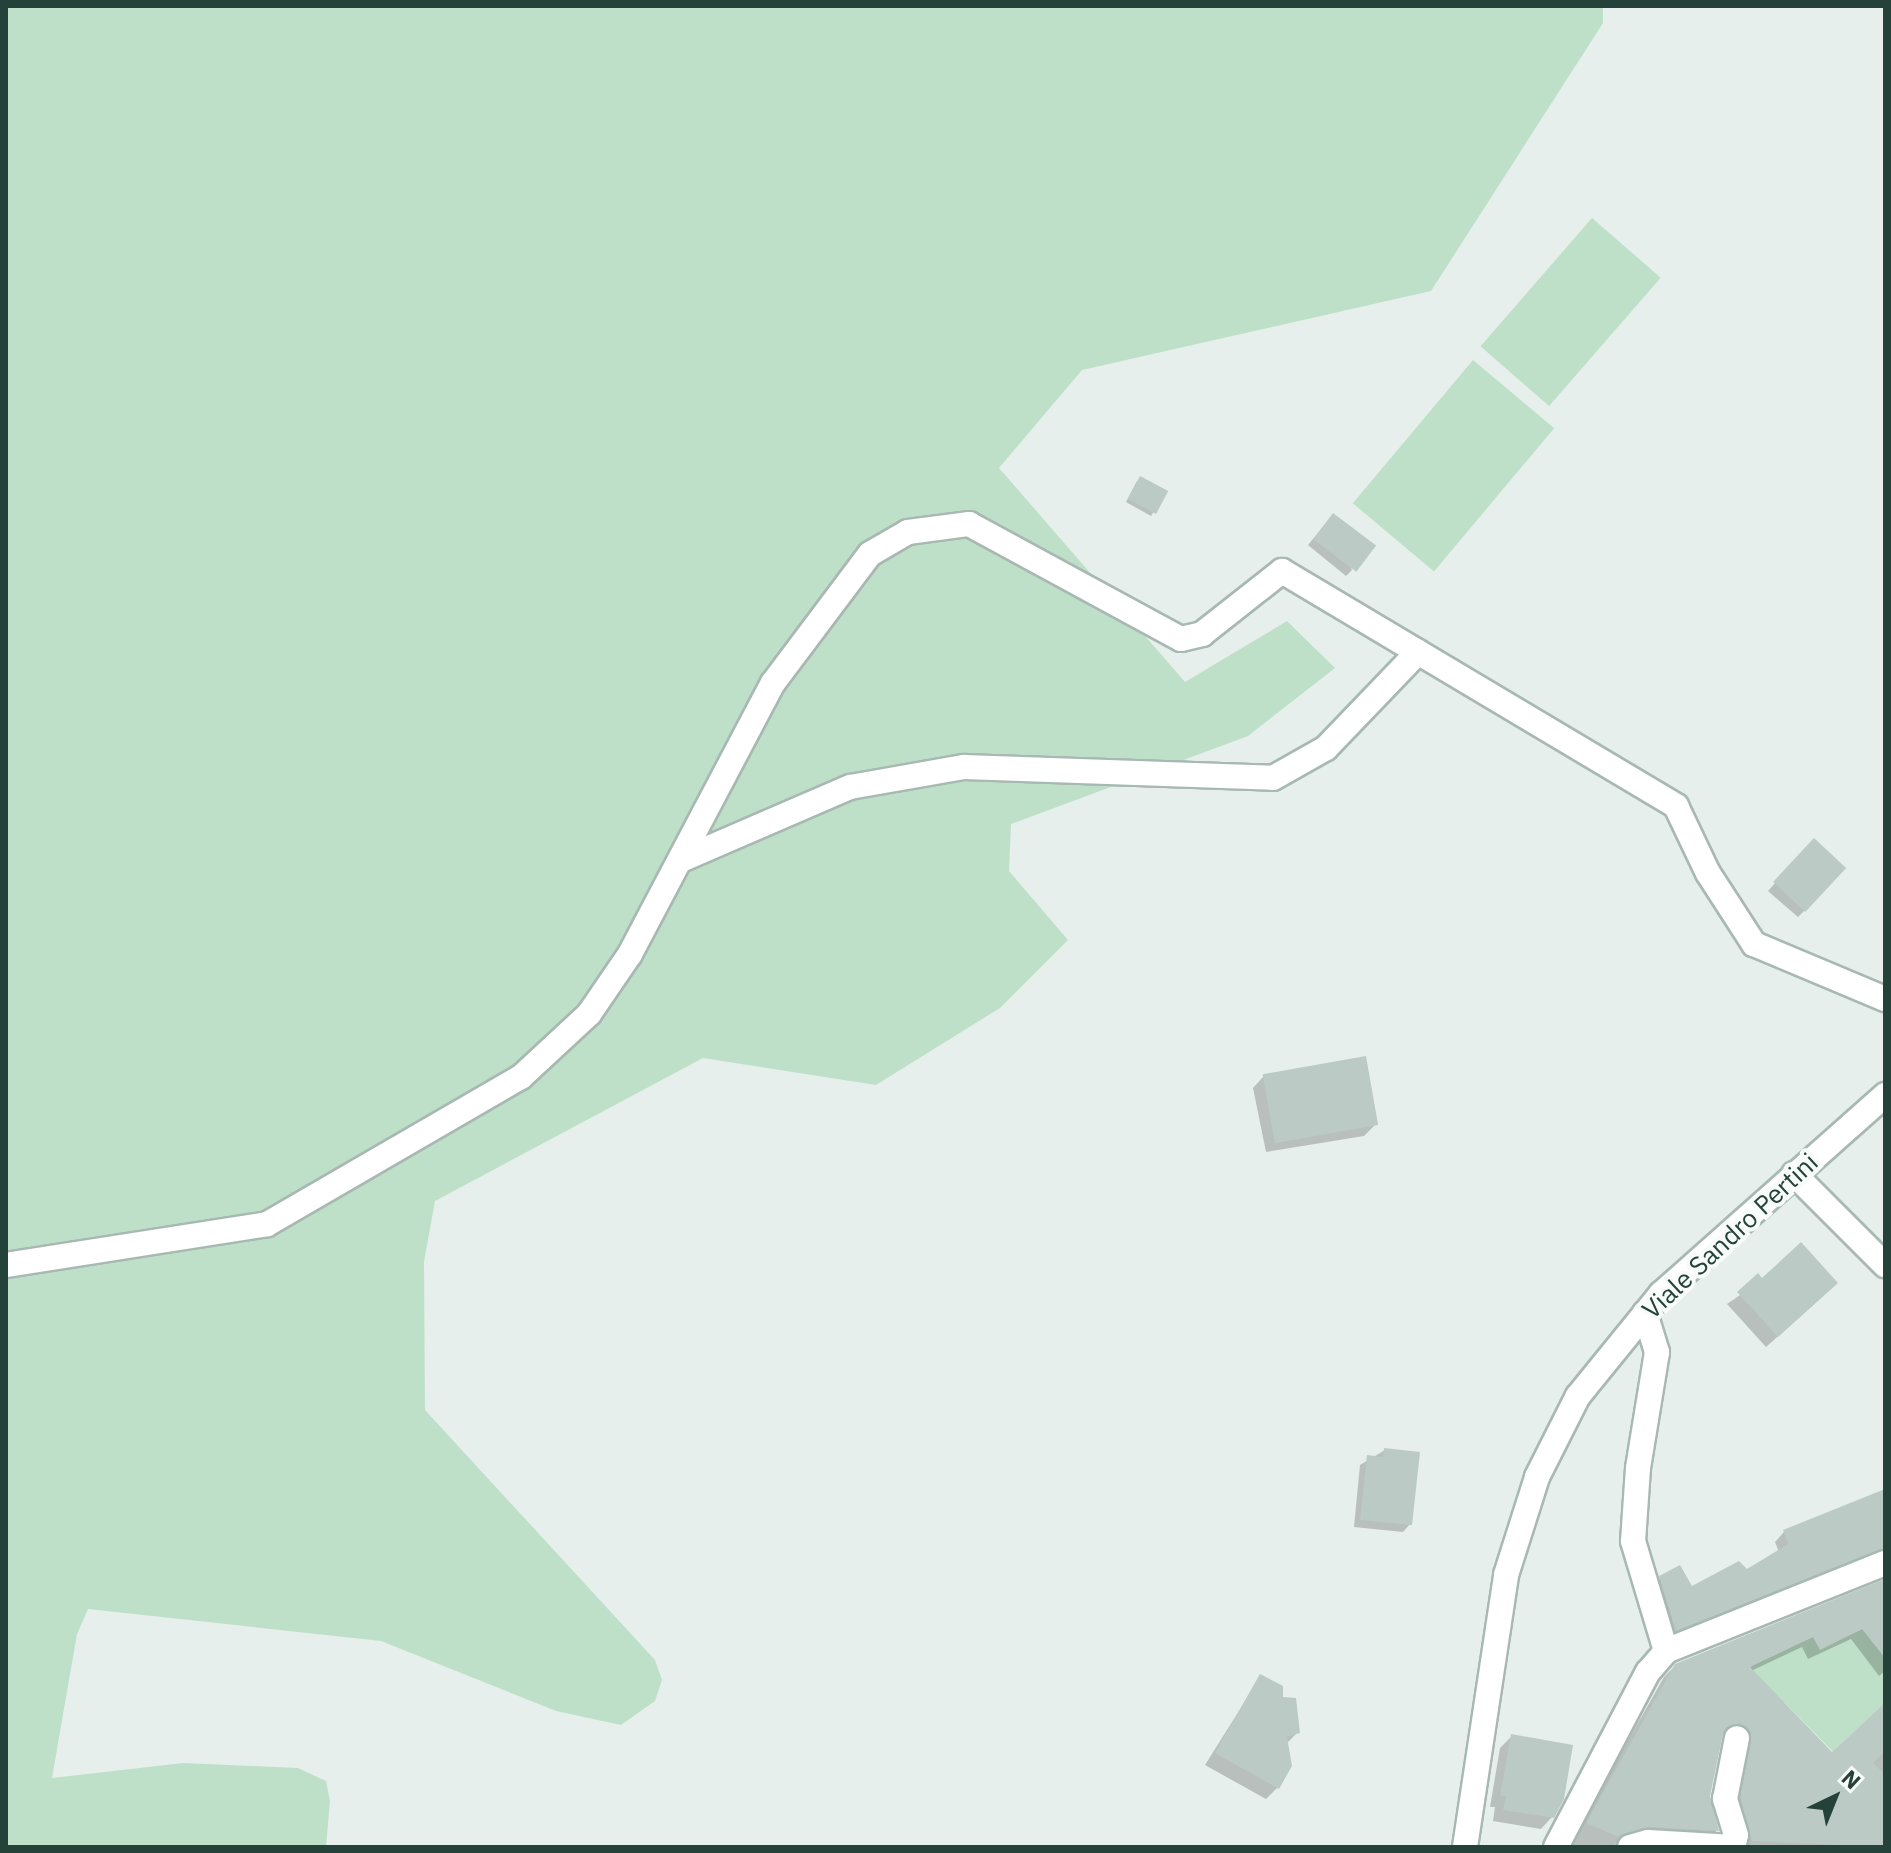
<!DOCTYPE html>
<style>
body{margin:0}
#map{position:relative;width:1891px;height:1853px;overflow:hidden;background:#e6efeb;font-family:"IBM Plex Sans",sans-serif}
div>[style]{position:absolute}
.green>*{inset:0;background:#bfe0c8;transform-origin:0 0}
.shadow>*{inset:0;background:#0003}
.building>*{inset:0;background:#bbcac4;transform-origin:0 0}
.roads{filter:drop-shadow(2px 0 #a8b8b2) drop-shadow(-2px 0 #a8b8b2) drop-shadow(0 2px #a8b8b2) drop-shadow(0 -2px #a8b8b2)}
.minor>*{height:24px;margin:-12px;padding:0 12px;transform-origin:12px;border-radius:12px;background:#fff}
span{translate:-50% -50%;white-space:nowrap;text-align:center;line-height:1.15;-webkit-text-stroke:8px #f7fbf9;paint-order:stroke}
.street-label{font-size:26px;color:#24423a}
.frame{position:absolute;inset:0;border:8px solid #24423a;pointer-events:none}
.north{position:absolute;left:1795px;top:1757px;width:80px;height:80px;-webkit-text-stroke:6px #f7fbf9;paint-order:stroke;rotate:43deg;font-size:22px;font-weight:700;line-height:32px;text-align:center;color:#24423a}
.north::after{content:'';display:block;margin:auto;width:28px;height:36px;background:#24423a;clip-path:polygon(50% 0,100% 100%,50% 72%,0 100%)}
</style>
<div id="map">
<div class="green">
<div style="clip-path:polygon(6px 6px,1603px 6px,1603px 23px,1431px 291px,1082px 370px,999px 468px,1185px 682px,1287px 621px,1335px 668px,1248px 736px,1011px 824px,1009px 871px,1068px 940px,1000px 1008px,876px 1085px,703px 1058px,435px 1201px,424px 1262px,425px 1410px,655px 1660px,662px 1680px,655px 1701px,621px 1725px,556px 1711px,381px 1641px,88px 1609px,77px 1634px,52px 1778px,183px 1763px,298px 1768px,326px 1781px,330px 1801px,326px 1847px,6px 1847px)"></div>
<div style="left:1592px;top:218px;width:91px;height:170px;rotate:41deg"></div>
<div style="left:1473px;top:360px;width:106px;height:187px;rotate:40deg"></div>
<div style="clip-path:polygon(1865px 1628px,1885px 1658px,1885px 1718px,1876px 1712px,1835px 1749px,1851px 1770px,1785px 1703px,1741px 1677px,1756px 1662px,1813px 1637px,1820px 1649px)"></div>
</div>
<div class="shadow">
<div style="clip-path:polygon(1137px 481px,1165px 492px,1151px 516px,1126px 502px)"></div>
<div style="clip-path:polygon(1328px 521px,1352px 570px,1346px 576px,1308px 545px)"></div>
<div style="clip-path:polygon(1807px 848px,1805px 910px,1798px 917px,1768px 891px)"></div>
<div style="clip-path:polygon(1264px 1076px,1376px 1124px,1364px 1136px,1266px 1152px,1253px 1088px)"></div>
<div style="clip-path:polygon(1762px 1280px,1824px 1295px,1766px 1347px,1727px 1304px)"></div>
<div style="clip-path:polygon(1385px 1450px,1410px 1524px,1403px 1532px,1354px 1527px,1360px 1465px)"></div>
<div style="clip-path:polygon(1885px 1491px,1885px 1550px,1666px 1639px,1651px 1587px,1660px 1578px,1691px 1588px,1747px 1571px,1779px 1552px,1775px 1542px,1784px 1532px)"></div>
<div style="clip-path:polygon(1885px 1581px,1885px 1671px,1879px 1676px,1851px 1639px,1808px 1659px,1802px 1647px,1751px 1671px,1832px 1754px,1885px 1706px,1885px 1847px,1740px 1847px,1729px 1734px,1720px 1735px,1708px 1797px,1717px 1830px,1706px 1842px,1631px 1838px,1610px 1847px,1568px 1847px,1664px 1677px,1676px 1665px)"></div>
<div style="clip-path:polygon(1261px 1676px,1281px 1699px,1297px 1733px,1286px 1744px,1278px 1787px,1266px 1799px,1205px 1765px)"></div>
<div style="clip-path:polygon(1512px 1736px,1552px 1817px,1541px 1829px,1493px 1821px,1495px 1807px,1490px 1807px,1500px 1748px)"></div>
</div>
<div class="building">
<div style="left:1140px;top:476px;width:32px;height:26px;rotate:28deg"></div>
<div style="left:1333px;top:513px;width:54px;height:33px;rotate:37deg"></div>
<div style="left:1814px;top:838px;width:44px;height:60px;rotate:43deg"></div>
<div style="left:1366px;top:1056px;width:70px;height:105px;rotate:80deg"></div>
<div style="clip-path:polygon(1801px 1242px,1838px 1283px,1778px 1337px,1737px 1292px,1758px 1273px,1762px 1278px)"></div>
<div style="clip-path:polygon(1384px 1448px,1420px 1452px,1412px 1525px,1360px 1520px,1367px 1455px,1383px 1457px)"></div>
<div style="clip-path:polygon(1885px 1489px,1885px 1548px,1676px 1631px,1659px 1576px,1680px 1565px,1692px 1586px,1739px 1561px,1747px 1569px,1788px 1544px,1783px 1530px)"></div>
<div style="clip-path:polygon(1885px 1579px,1885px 1658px,1862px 1629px,1820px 1650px,1813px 1637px,1750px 1667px,1832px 1752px,1885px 1703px,1885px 1751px,1873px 1763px,1885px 1774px,1885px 1847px,1752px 1841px,1740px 1798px,1751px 1734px,1739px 1723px,1723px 1734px,1710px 1796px,1719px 1831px,1648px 1827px,1619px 1837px,1586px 1823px,1675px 1664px)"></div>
<div style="clip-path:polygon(1260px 1674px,1283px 1686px,1283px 1697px,1296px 1698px,1300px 1733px,1287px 1737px,1292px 1766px,1279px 1789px,1215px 1753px)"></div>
<div style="clip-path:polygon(1511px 1734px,1573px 1745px,1564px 1799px,1554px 1818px,1503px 1810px,1506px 1796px,1500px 1796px)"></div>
</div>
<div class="roads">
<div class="minor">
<div style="left:681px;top:860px;width:184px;rotate:-23.4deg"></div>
<div style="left:850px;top:787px;width:116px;rotate:-10deg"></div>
<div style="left:964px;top:767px;width:309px;rotate:2deg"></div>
<div style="left:1273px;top:778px;width:61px;rotate:-29.5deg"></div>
<div style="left:1326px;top:748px;width:133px;rotate:-46.2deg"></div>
<div style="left:1794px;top:1174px;width:129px;rotate:45deg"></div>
<div style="left:6px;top:1265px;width:264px;rotate:-8.9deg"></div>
<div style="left:267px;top:1224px;width:293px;rotate:-30.1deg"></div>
<div style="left:521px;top:1077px;width:93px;rotate:-42.8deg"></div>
<div style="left:589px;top:1014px;width:73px;rotate:-55.7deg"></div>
<div style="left:630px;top:954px;width:306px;rotate:-62.2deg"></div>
<div style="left:773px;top:683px;width:161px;rotate:-53.1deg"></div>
<div style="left:870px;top:554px;width:44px;rotate:-30.1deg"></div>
<div style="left:908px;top:532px;width:62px;rotate:-7.5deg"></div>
<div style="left:969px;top:524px;width:241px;rotate:28.5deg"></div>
<div style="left:1181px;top:639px;width:22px;rotate:-13deg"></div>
<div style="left:1202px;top:634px;width:102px;rotate:-38.2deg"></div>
<div style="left:1282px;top:571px;width:459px;rotate:30.8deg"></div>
<div style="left:1676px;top:806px;width:74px;rotate:64.5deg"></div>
<div style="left:1708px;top:873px;width:85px;rotate:57.1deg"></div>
<div style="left:1754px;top:944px;width:142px;rotate:22.8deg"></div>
<div style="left:1645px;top:1313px;width:41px;rotate:72.9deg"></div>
<div style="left:1657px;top:1352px;width:118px;rotate:99.3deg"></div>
<div style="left:1638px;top:1468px;width:73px;rotate:93.9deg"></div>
<div style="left:1633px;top:1541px;width:115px;rotate:73.3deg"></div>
<div style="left:1465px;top:1847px;width:275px;rotate:-81.4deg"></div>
<div style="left:1506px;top:1575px;width:103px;rotate:-72.4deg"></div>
<div style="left:1537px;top:1477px;width:91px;rotate:-63.2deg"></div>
<div style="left:1578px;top:1396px;width:132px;rotate:-50.9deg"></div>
<div style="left:1661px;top:1294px;width:300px;rotate:-41.6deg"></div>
<div style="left:1556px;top:1847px;width:198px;rotate:-62.3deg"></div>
<div style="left:1648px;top:1672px;width:28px;rotate:-49deg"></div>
<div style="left:1666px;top:1651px;width:236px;rotate:-21.9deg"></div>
<div style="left:1630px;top:1847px;width:19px;rotate:-16deg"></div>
<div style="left:1648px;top:1842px;width:86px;rotate:3.3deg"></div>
<div style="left:1733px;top:1847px;width:12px;rotate:-76deg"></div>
<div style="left:1736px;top:1835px;width:38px;rotate:-107deg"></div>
<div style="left:1725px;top:1799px;width:62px;rotate:-78.9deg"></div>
</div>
</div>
<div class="street-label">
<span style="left:1730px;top:1236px;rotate:-43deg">Viale Sandro Pertini</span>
</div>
<div class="frame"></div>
<div class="north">N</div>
</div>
